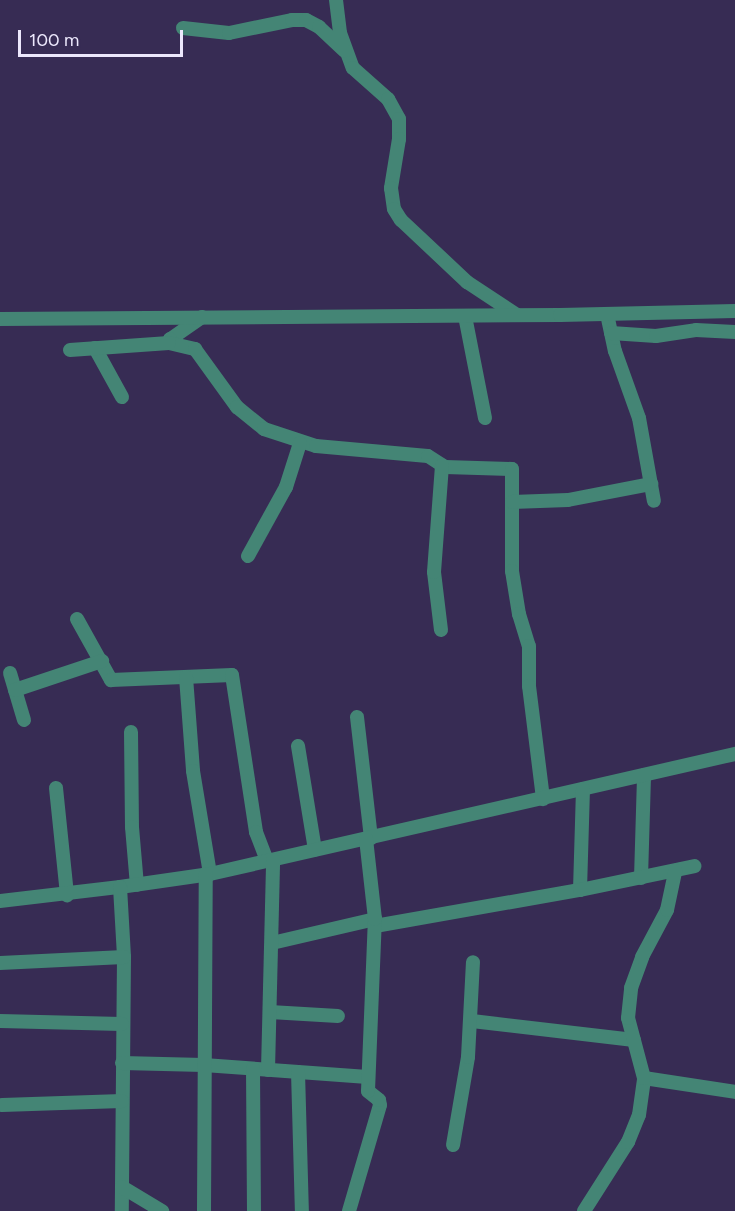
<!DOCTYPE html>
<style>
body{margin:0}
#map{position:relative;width:735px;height:1211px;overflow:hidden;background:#372c54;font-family:Figtree,sans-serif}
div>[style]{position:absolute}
.minor>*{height:14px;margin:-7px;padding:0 7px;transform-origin:7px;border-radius:7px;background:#448575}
span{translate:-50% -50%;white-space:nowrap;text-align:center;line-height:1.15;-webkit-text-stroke:6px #372c54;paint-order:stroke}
.scale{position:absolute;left:18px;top:30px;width:165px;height:27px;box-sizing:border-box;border:3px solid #ece8fc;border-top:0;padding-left:8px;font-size:18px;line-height:21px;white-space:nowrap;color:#ece8fc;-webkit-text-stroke:4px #372c54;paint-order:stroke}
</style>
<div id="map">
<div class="minor">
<div style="left:336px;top:0;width:33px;rotate:83deg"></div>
<div style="left:340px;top:33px;width:37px;rotate:70deg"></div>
<div style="left:353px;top:68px;width:47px;rotate:41.5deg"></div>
<div style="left:388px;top:99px;width:23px;rotate:61deg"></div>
<div style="left:399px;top:119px;width:20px;rotate:90deg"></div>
<div style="left:399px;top:139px;width:50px;rotate:99.3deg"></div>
<div style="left:391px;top:188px;width:21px;rotate:82deg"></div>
<div style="left:394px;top:209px;width:13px;rotate:58deg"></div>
<div style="left:401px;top:220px;width:91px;rotate:43.2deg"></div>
<div style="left:467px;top:282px;width:60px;rotate:33.4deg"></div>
<div style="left:183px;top:28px;width:46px;rotate:6.2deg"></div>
<div style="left:229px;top:33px;width:64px;rotate:-11.7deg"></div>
<div style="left:292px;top:20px;width:14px"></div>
<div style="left:306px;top:20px;width:15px;rotate:28deg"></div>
<div style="left:319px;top:27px;width:35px;rotate:43deg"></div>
<div style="left:607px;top:314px;width:38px;rotate:78deg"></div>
<div style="left:615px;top:351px;width:71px;rotate:70.3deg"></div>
<div style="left:639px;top:418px;width:84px;rotate:79.8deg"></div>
<div style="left:465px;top:316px;width:104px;rotate:78.9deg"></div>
<div style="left:202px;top:317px;width:39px;rotate:145deg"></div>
<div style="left:170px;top:339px;width:4px;rotate:104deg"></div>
<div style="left:169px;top:343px;width:27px;rotate:13deg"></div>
<div style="left:195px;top:349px;width:72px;rotate:54.1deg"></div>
<div style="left:237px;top:407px;width:35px;rotate:39deg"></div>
<div style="left:264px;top:429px;width:55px;rotate:18.1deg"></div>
<div style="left:316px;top:446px;width:112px;rotate:5.1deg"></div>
<div style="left:428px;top:456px;width:20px;rotate:33deg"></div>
<div style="left:445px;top:467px;width:67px;rotate:1.7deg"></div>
<div style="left:512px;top:469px;width:102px;rotate:90deg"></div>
<div style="left:512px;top:571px;width:44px;rotate:80.8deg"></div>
<div style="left:519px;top:614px;width:34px;rotate:73deg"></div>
<div style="left:529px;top:646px;width:40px;rotate:90deg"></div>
<div style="left:529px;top:686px;width:114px;rotate:82.9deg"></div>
<div style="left:0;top:319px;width:560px;rotate:-0.41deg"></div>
<div style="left:560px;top:315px;width:175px;rotate:-1.3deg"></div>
<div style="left:611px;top:333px;width:45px;rotate:3.8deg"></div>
<div style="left:656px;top:336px;width:40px;rotate:-8.5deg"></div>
<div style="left:696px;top:330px;width:39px;rotate:3deg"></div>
<div style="left:95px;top:348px;width:56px;rotate:61.1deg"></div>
<div style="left:70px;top:350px;width:99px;rotate:-4deg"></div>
<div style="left:512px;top:502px;width:56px;rotate:-2deg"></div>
<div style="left:568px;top:500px;width:85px;rotate:-10.9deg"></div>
<div style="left:248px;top:556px;width:79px;rotate:-61.2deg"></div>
<div style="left:286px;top:487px;width:46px;rotate:-72.3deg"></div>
<div style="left:77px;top:619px;width:70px;rotate:60.9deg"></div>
<div style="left:111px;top:680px;width:121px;rotate:-2.4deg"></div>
<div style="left:232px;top:675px;width:159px;rotate:81.3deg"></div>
<div style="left:256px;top:832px;width:31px;rotate:69deg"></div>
<div style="left:441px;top:630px;width:58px;rotate:-96.9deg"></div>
<div style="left:434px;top:572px;width:107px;rotate:-85.7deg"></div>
<div style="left:10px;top:673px;width:49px;rotate:73.4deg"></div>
<div style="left:186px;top:677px;width:94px;rotate:85.7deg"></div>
<div style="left:193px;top:771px;width:104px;rotate:80.6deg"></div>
<div style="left:15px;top:690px;width:92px;rotate:-18.4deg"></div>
<div style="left:357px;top:717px;width:122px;rotate:83.4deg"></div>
<div style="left:131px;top:732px;width:95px;rotate:89.4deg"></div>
<div style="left:132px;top:827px;width:58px;rotate:85.1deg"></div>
<div style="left:298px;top:746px;width:105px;rotate:80.7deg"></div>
<div style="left:56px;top:788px;width:108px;rotate:84.1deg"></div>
<div style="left:641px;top:878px;width:103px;rotate:-88.3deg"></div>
<div style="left:120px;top:887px;width:91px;rotate:-8.2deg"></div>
<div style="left:210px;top:874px;width:539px;rotate:-12.88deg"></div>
<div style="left:580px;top:890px;width:101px;rotate:-88.3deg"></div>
<div style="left:0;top:901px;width:121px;rotate:-6.7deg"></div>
<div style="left:120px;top:887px;width:70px;rotate:86.7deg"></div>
<div style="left:124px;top:957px;width:254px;rotate:90.5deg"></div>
<div style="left:375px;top:926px;width:208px;rotate:-10deg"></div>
<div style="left:580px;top:890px;width:117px;rotate:-11.8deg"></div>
<div style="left:272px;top:943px;width:106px;rotate:-13.1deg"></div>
<div style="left:0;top:963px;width:124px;rotate:-2.8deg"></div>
<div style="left:270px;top:1012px;width:68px;rotate:3.4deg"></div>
<div style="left:0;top:1021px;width:122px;rotate:1.4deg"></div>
<div style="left:472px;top:1021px;width:163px;rotate:6.7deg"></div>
<div style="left:122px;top:1063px;width:82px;rotate:1.4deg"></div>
<div style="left:204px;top:1065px;width:164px;rotate:4.2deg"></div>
<div style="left:253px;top:1069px;width:142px;rotate:89.6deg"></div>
<div style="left:268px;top:1070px;width:210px;rotate:-88.6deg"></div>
<div style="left:298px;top:1072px;width:139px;rotate:88.4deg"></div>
<div style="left:644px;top:1078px;width:92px;rotate:8.7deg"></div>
<div style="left:2px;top:1105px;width:120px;rotate:-1.9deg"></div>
<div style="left:453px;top:1145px;width:89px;rotate:-80.3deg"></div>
<div style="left:468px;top:1057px;width:95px;rotate:-87deg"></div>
<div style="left:122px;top:1187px;width:47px;rotate:31deg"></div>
<div style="left:204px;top:1211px;width:337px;rotate:-89.7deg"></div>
<div style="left:349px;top:1211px;width:110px;rotate:-73.7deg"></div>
<div style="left:380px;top:1105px;width:5px;rotate:-101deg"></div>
<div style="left:379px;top:1100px;width:14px;rotate:-141deg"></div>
<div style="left:368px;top:1091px;width:172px;rotate:-87.7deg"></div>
<div style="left:375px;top:919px;width:81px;rotate:-96.4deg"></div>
<div style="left:584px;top:1211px;width:82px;rotate:-57.5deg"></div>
<div style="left:628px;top:1142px;width:29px;rotate:-68deg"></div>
<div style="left:639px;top:1115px;width:37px;rotate:-82deg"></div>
<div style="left:644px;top:1078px;width:62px;rotate:-104.9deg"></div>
<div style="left:628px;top:1018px;width:30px;rotate:-84deg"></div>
<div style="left:631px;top:988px;width:33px;rotate:-70deg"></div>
<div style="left:642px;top:957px;width:53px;rotate:-62deg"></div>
<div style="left:667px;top:910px;width:40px;rotate:-78deg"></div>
</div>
<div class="scale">100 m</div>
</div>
